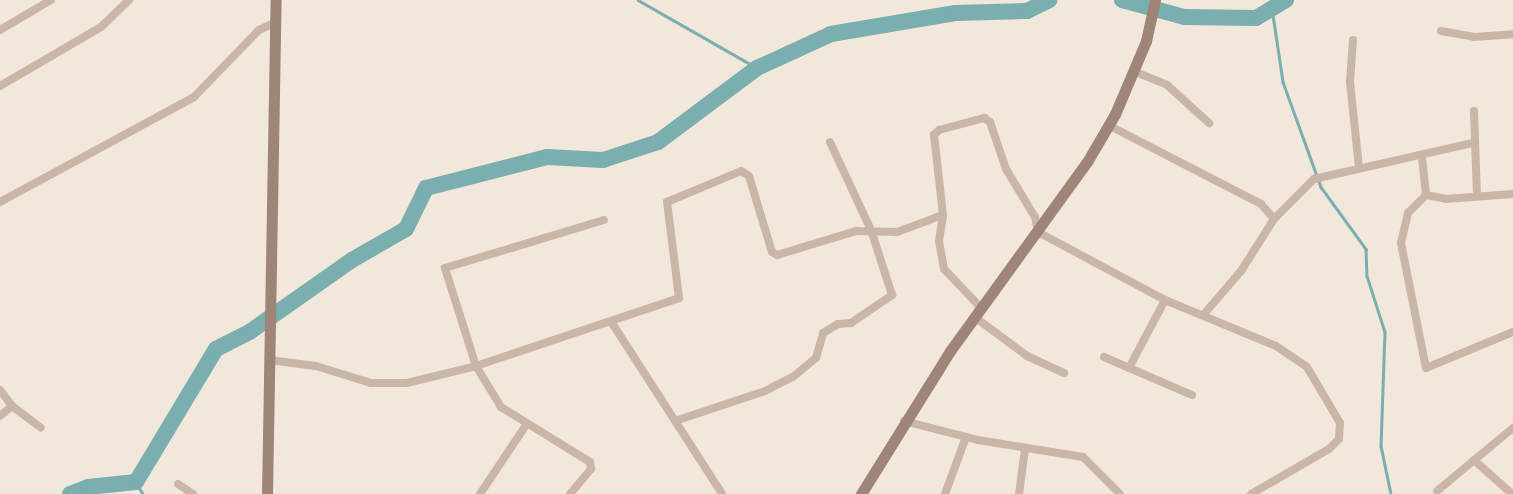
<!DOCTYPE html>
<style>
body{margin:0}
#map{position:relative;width:1513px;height:494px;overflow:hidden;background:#f2e7db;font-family:Figtree,sans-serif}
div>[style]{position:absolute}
.stream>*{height:2.5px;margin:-1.25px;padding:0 1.25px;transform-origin:1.25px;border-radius:1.25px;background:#7aaeaf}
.river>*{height:16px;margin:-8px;padding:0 8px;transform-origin:8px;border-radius:8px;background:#7aaeaf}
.street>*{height:8px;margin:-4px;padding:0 4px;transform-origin:4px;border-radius:4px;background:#cab6a7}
.secondary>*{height:11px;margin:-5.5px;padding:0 5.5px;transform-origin:5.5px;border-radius:5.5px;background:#9e8578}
span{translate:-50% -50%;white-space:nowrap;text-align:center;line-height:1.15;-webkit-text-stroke:5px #faf1e8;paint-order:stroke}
</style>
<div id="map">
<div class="stream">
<div style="left:638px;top:0;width:137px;rotate:29.7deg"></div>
<div style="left:1272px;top:8px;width:75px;rotate:81.5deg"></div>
<div style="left:1283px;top:82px;width:112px;rotate:70.1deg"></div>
<div style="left:1321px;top:187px;width:77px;rotate:54deg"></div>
<div style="left:1366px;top:249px;width:27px;rotate:88deg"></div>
<div style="left:1367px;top:276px;width:59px;rotate:72.2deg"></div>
<div style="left:1385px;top:332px;width:114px;rotate:92deg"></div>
<div style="left:1381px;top:446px;width:49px;rotate:78.2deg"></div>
<div style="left:136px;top:482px;width:14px;rotate:60deg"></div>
</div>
<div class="river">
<div style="left:1122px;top:0;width:64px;rotate:15.3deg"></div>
<div style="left:1184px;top:17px;width:72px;rotate:0.8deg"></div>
<div style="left:1256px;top:18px;width:35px;rotate:-31deg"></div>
<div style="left:70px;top:494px;width:19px;rotate:-21deg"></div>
<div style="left:88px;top:487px;width:48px;rotate:-5.9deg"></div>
<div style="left:136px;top:482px;width:155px;rotate:-59deg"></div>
<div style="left:216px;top:349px;width:39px;rotate:-27deg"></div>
<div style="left:251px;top:331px;width:123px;rotate:-35.1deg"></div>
<div style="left:352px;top:260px;width:62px;rotate:-29.9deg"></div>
<div style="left:406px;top:229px;width:46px;rotate:-64deg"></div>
<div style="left:426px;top:188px;width:125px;rotate:-14.4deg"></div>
<div style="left:547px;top:157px;width:56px;rotate:3.1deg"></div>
<div style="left:603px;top:160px;width:58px;rotate:-18.1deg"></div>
<div style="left:658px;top:142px;width:124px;rotate:-36.8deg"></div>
<div style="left:757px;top:68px;width:81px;rotate:-24.7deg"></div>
<div style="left:831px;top:34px;width:126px;rotate:-9.6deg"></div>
<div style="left:955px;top:13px;width:72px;rotate:-1.6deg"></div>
<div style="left:1027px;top:11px;width:25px;rotate:-26deg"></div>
</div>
<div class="street">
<div style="left:0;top:30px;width:59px;rotate:-30.5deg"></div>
<div style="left:1441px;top:31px;width:34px;rotate:10deg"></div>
<div style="left:1474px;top:37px;width:39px;rotate:-4deg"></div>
<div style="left:1353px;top:40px;width:42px;rotate:94.1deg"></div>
<div style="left:1350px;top:82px;width:85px;rotate:84deg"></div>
<div style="left:1133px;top:71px;width:37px;rotate:22deg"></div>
<div style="left:1167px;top:85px;width:57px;rotate:42.1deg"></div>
<div style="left:0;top:86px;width:117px;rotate:-30.3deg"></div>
<div style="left:101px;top:27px;width:39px;rotate:-44deg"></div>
<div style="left:1474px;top:111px;width:85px;rotate:88deg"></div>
<div style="left:1108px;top:125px;width:172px;rotate:27.3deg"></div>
<div style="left:1261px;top:204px;width:20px;rotate:49deg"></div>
<div style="left:1422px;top:157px;width:38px;rotate:84deg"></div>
<div style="left:1426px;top:195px;width:25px;rotate:135deg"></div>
<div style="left:1408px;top:213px;width:31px;rotate:103deg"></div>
<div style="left:1401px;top:243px;width:127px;rotate:78.7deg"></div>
<div style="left:1426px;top:368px;width:94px;rotate:-22.5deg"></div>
<div style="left:1426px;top:195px;width:20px;rotate:11deg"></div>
<div style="left:1446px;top:199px;width:67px;rotate:-4.3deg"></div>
<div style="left:0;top:202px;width:221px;rotate:-28.4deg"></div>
<div style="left:194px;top:97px;width:93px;rotate:-45.9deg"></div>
<div style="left:259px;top:30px;width:19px;rotate:-25deg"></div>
<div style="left:982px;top:309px;width:55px;rotate:-133.5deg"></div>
<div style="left:944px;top:269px;width:28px;rotate:-100deg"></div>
<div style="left:939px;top:241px;width:26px;rotate:-81deg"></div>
<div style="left:943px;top:215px;width:81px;rotate:-96.4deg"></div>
<div style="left:934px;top:135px;width:7px;rotate:-45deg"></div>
<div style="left:939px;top:130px;width:47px;rotate:-14.9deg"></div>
<div style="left:984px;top:118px;width:7px;rotate:34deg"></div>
<div style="left:990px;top:122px;width:50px;rotate:71.2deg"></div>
<div style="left:1006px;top:169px;width:56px;rotate:58.9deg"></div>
<div style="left:1035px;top:217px;width:15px;rotate:79deg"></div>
<div style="left:1038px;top:232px;width:144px;rotate:28.2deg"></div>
<div style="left:1165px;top:300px;width:120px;rotate:22.5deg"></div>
<div style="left:1276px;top:346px;width:37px;rotate:34deg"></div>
<div style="left:1307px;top:367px;width:65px;rotate:59.5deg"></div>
<div style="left:1340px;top:423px;width:16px;rotate:94deg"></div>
<div style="left:1339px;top:439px;width:14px;rotate:135deg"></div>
<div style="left:1329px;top:449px;width:90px;rotate:150deg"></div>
<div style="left:1204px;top:314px;width:57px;rotate:-49.3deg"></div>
<div style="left:1241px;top:271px;width:62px;rotate:-57.6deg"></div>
<div style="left:1274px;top:219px;width:57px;rotate:-45deg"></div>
<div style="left:1314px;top:179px;width:163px;rotate:-12.8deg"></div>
<div style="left:976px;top:318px;width:64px;rotate:36.7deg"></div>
<div style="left:1027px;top:356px;width:41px;rotate:24.7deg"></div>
<div style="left:612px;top:323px;width:203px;rotate:57.2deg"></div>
<div style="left:1104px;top:357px;width:96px;rotate:23.4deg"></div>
<div style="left:269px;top:360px;width:47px;rotate:7.3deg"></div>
<div style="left:316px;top:366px;width:58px;rotate:17.2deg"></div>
<div style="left:371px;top:383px;width:36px"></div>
<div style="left:407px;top:383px;width:71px;rotate:-13.8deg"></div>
<div style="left:476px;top:366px;width:214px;rotate:-18.5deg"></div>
<div style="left:679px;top:298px;width:97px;rotate:-97.1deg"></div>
<div style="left:667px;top:202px;width:80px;rotate:-22.7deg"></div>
<div style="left:741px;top:171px;width:9px;rotate:32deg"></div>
<div style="left:749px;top:176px;width:79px;rotate:73.2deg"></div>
<div style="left:772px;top:252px;width:6px;rotate:31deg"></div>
<div style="left:777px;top:255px;width:83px;rotate:-16.9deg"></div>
<div style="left:856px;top:231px;width:41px;rotate:1.4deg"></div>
<div style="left:897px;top:232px;width:49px;rotate:-20.3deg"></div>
<div style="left:1129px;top:368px;width:77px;rotate:-62.1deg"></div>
<div style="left:0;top:390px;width:20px;rotate:53deg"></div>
<div style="left:12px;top:406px;width:36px;rotate:37deg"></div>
<div style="left:0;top:416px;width:16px;rotate:-40deg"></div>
<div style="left:675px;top:421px;width:95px;rotate:-18.4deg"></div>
<div style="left:765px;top:391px;width:31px;rotate:-27deg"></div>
<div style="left:793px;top:377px;width:30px;rotate:-40deg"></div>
<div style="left:816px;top:358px;width:26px;rotate:-74deg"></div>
<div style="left:823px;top:333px;width:17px;rotate:-31deg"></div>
<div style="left:838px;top:324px;width:13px;rotate:-4deg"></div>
<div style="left:851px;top:323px;width:50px;rotate:-34.3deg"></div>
<div style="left:892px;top:295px;width:68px;rotate:-107.9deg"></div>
<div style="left:871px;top:230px;width:97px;rotate:-115deg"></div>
<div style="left:904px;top:421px;width:76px;rotate:14.4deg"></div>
<div style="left:978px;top:440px;width:106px;rotate:9.2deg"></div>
<div style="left:1083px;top:457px;width:52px;rotate:45deg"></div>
<div style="left:1474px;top:460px;width:51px;rotate:41.8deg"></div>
<div style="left:178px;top:484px;width:18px;rotate:34deg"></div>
<div style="left:1437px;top:491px;width:99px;rotate:-39.7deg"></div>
<div style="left:480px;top:494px;width:83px;rotate:-56.3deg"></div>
<div style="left:570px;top:494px;width:33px;rotate:-50deg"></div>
<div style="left:591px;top:469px;width:7px;rotate:-98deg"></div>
<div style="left:590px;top:462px;width:105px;rotate:-148.3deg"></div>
<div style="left:501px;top:407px;width:48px;rotate:-121.4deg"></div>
<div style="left:476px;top:366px;width:103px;rotate:-107.6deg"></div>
<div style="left:445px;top:268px;width:166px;rotate:-16.8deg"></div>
<div style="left:945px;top:494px;width:61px;rotate:-69.8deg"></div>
<div style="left:1019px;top:494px;width:45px;rotate:-82.4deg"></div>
</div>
<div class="secondary">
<div style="left:267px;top:494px;width:494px;rotate:-89deg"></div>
<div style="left:861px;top:494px;width:168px;rotate:-58.1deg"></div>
<div style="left:950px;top:351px;width:233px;rotate:-54.1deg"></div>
<div style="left:1087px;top:162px;width:56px;rotate:-59.7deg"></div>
<div style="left:1115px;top:114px;width:79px;rotate:-67deg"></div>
<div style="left:1146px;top:41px;width:42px;rotate:-77.6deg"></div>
</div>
</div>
